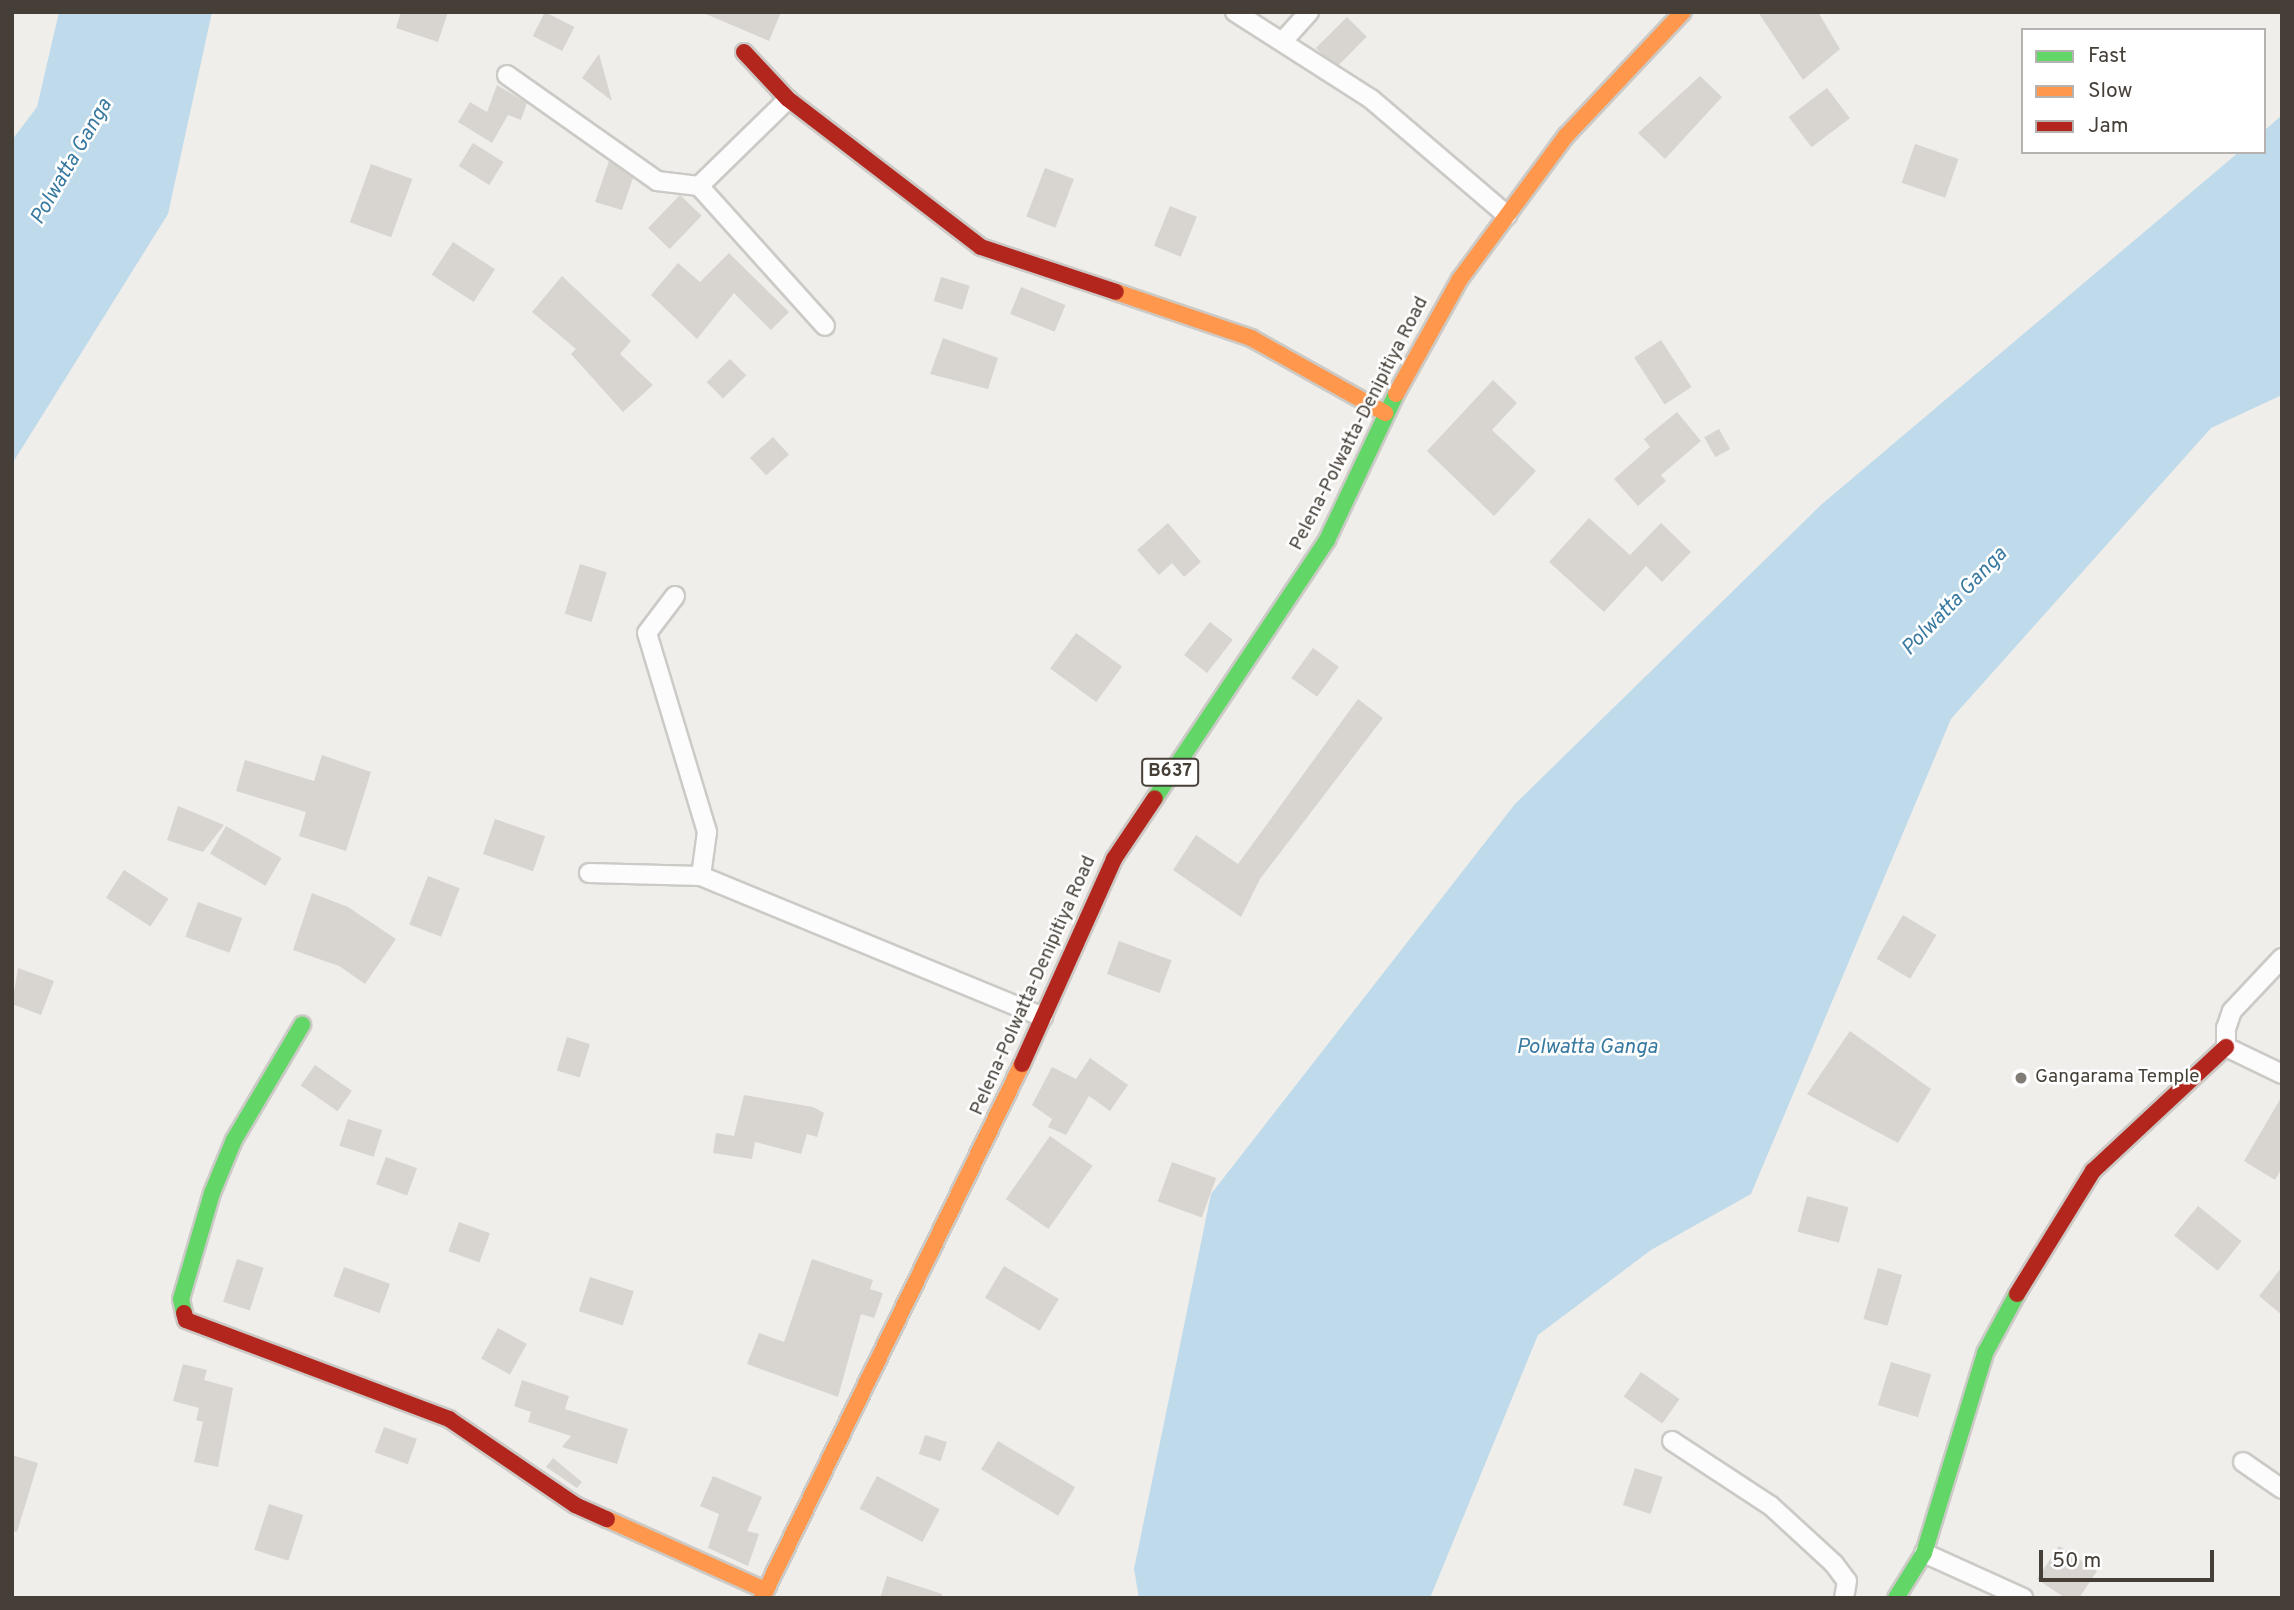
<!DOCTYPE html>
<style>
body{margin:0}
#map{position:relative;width:2294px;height:1610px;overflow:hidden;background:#f0eeea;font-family:Overpass,sans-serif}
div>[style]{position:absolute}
.water>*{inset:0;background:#bfdaea}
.building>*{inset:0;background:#d8d5d1;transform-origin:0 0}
.roads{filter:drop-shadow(2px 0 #cccac6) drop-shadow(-2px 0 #cccac6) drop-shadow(0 2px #cccac6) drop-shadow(0 -2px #cccac6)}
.street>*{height:18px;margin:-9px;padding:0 9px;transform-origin:9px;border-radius:9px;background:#fdfcfc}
.fast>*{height:16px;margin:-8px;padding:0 8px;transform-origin:8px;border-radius:8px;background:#63d668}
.slow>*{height:16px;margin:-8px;padding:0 8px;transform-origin:8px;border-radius:8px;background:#ff974d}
.jam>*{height:16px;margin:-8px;padding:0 8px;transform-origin:8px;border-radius:8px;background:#b3261e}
.dots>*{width:19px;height:19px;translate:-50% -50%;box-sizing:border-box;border:4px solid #fff;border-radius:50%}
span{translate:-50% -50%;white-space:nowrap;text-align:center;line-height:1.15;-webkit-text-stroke:5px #fff;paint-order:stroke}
.shield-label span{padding:2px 5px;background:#fff;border:2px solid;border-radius:5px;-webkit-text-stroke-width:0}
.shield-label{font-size:18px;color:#453f37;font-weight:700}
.street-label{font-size:19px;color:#453f37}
.poi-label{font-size:19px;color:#453f37}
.left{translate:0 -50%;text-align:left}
.water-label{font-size:21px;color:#3879a0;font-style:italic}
.frame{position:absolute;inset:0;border:14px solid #453f37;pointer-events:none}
.legend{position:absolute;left:2021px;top:28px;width:245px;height:126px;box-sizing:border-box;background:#fff;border:2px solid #b5b2af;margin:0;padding:9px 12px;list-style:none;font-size:21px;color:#453f37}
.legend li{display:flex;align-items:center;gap:14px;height:35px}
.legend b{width:35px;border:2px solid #b5b2af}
.scale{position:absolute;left:2039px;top:1550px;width:175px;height:32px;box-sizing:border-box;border:4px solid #453f37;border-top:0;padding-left:9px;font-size:21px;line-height:24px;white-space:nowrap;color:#453f37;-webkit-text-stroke:5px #fff;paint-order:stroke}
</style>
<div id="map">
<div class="water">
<div style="clip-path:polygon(59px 12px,212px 12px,168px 214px,12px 464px,12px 140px,37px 107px)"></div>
<div style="clip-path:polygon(2282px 115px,2282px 395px,2211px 428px,1951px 719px,1751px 1194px,1651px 1250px,1538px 1335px,1430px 1598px,1139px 1598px,1134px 1569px,1211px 1194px,1515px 804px,1822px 504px,2239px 152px,2264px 152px,2264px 131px)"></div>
</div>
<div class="building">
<div style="clip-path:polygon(401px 12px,448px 12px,438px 42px,396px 28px)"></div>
<div style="left:545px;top:12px;width:33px;height:27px;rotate:27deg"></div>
<div style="clip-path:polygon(701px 12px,781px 12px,769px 41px)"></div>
<div style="clip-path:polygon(1758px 12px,1818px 12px,1840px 49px,1803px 80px)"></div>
<div style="left:1347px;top:17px;width:28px;height:44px;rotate:45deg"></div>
<div style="clip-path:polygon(599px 54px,612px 101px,582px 78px)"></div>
<div style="clip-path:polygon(1700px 76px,1722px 97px,1665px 159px,1638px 133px)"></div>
<div style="clip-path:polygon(497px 85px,527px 103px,521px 120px,508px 115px,492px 143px,458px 122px,470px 102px,487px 112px)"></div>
<div style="left:1827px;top:88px;width:38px;height:48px;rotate:53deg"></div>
<div style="left:473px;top:143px;width:36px;height:27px;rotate:32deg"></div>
<div style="left:1915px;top:144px;width:46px;height:41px;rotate:19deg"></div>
<div style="clip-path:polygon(609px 161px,633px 178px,622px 210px,595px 202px)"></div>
<div style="left:371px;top:164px;width:44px;height:62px;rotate:20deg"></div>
<div style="left:1045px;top:168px;width:31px;height:52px;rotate:21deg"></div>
<div style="left:680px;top:195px;width:30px;height:46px;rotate:44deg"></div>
<div style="left:1170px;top:206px;width:29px;height:43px;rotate:22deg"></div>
<div style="left:453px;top:242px;width:50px;height:39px;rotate:33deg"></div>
<div style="clip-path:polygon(729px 253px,789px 312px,771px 330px,734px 293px,697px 339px,651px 295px,678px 263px,700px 282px)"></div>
<div style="clip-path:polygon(562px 276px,631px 341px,620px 354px,653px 385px,623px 412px,571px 354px,576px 349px,532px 312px)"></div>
<div style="left:941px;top:277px;width:30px;height:25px;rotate:17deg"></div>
<div style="left:1021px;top:287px;width:48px;height:29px;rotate:22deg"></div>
<div style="clip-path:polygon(943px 338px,998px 358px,988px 389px,930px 374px)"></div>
<div style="left:1661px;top:340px;width:56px;height:32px;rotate:57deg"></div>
<div style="left:730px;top:359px;width:23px;height:33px;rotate:45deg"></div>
<div style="clip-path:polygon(1493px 380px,1517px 403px,1492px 430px,1536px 471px,1494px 516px,1427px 451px)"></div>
<div style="clip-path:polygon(1677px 412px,1701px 441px,1661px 475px,1666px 481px,1638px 506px,1614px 479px,1650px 447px,1644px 439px)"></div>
<div style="left:1719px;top:429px;width:23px;height:17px;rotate:61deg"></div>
<div style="left:773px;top:437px;width:24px;height:31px;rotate:48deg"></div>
<div style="clip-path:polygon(1589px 518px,1630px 555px,1661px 523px,1691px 552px,1662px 582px,1646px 566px,1604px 612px,1549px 562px)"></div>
<div style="clip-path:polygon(1168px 523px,1201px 562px,1184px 577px,1172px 563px,1159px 575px,1137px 550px)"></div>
<div style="left:580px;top:564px;width:28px;height:52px;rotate:17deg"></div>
<div style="left:1210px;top:622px;width:29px;height:42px;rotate:38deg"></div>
<div style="left:1076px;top:633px;width:57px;height:44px;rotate:36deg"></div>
<div style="left:1313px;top:648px;width:32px;height:37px;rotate:36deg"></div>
<div style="clip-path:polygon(1358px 699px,1383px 718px,1260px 879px,1241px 917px,1173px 870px,1196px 835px,1238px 864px)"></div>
<div style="clip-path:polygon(322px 755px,371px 772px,346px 851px,299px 836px,306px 812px,236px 791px,245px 760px,314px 781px)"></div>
<div style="clip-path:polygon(178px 806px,224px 825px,203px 852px,167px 840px)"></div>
<div style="left:495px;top:819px;width:53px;height:37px;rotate:19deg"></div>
<div style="left:226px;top:826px;width:64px;height:32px;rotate:30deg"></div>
<div style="left:124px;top:870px;width:53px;height:33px;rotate:33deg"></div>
<div style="left:428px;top:876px;width:34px;height:52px;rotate:21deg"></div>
<div style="clip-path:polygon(312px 893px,348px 907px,396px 939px,365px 984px,339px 966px,293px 950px)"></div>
<div style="left:198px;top:902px;width:47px;height:37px;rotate:20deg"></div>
<div style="left:1903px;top:915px;width:39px;height:51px;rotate:31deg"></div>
<div style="left:1119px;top:941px;width:56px;height:35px;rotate:20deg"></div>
<div style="clip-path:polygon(18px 968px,54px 981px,41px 1015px,12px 1004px)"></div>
<div style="clip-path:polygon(1850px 1031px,1931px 1089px,1898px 1143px,1807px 1094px)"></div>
<div style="left:567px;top:1037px;width:24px;height:35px;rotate:17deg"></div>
<div style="clip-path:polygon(1090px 1058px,1128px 1085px,1110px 1111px,1089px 1096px,1066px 1135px,1048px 1127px,1052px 1119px,1032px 1105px,1052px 1067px,1076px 1079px)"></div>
<div style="left:315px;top:1065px;width:45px;height:25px;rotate:35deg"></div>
<div style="clip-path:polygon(744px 1095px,813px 1107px,824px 1113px,817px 1137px,807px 1134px,801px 1154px,755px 1142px,752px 1159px,713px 1153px,716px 1133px,734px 1136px)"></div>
<div style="clip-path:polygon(2282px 1096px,2282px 1168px,2275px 1180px,2244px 1161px)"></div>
<div style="left:348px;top:1119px;width:36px;height:28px;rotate:18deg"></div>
<div style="left:1050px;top:1136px;width:52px;height:77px;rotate:35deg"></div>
<div style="left:386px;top:1157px;width:33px;height:29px;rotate:20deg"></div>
<div style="left:1172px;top:1162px;width:47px;height:42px;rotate:20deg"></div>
<div style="left:1807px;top:1196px;width:43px;height:37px;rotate:15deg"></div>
<div style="left:2198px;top:1206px;width:56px;height:38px;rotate:39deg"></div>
<div style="left:459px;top:1222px;width:33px;height:31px;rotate:20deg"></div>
<div style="left:237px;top:1259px;width:28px;height:45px;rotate:18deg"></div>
<div style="clip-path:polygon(812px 1259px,873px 1280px,870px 1289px,883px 1293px,874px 1318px,861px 1314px,838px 1397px,747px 1364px,759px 1333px,784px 1342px)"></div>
<div style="left:1004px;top:1266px;width:64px;height:37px;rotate:31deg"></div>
<div style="left:344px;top:1267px;width:49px;height:31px;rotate:20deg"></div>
<div style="clip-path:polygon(2282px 1267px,2282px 1315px,2259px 1296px)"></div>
<div style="left:1878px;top:1268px;width:25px;height:53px;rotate:16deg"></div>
<div style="left:590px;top:1277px;width:46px;height:36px;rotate:18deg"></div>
<div style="left:498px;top:1328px;width:33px;height:35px;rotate:29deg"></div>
<div style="left:1891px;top:1362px;width:42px;height:45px;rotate:17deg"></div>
<div style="clip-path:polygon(183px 1364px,207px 1370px,204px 1380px,233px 1388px,218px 1467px,194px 1462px,203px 1422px,196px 1420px,199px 1408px,173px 1401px)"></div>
<div style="left:1641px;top:1372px;width:47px;height:30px;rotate:35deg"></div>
<div style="clip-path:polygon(522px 1380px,569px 1396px,565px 1409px,628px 1429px,617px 1464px,562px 1447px,571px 1436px,528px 1422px,531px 1412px,514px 1406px)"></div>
<div style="left:384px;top:1427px;width:35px;height:27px;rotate:20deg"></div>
<div style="left:925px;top:1435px;width:23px;height:20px;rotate:18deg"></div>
<div style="left:998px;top:1441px;width:90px;height:33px;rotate:31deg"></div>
<div style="clip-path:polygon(12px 1455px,38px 1463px,17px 1532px,12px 1531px)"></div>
<div style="clip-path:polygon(553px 1458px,582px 1482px,577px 1488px,546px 1467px)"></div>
<div style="left:1635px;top:1468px;width:29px;height:39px;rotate:18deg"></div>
<div style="clip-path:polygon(713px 1476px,762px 1497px,747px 1531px,759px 1534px,748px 1566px,708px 1548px,719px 1514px,700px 1506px)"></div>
<div style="left:877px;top:1476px;width:71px;height:37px;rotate:28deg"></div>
<div style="left:269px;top:1504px;width:36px;height:48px;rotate:18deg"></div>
<div style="clip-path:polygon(2059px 1546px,2097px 1571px,2079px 1598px,2065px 1598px,2037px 1579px)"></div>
<div style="clip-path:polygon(887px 1576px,942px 1594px,942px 1598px,880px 1598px)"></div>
</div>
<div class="roads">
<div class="street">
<div style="left:1235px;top:12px;width:161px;rotate:32.6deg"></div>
<div style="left:1371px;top:99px;width:179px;rotate:40.5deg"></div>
<div style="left:1283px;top:41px;width:39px;rotate:-48deg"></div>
<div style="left:507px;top:75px;width:184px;rotate:35.2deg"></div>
<div style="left:657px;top:181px;width:42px;rotate:6.8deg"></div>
<div style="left:699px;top:186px;width:188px;rotate:48deg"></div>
<div style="left:699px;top:186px;width:124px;rotate:-44.3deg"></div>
<div style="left:675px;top:596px;width:46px;rotate:127.1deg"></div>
<div style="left:647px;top:633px;width:208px;rotate:73.2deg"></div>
<div style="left:707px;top:832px;width:44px;rotate:97.8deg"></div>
<div style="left:589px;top:873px;width:112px;rotate:1.5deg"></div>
<div style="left:701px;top:876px;width:370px;rotate:22.4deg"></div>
<div style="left:2282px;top:958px;width:73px;rotate:133.3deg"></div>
<div style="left:2232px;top:1011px;width:18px;rotate:109deg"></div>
<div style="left:2226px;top:1028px;width:19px;rotate:90deg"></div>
<div style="left:2226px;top:1047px;width:62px;rotate:25.7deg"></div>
<div style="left:1672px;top:1441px;width:118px;rotate:33.3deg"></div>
<div style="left:1771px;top:1506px;width:86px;rotate:42.6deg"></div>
<div style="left:1834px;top:1564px;width:21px;rotate:53deg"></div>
<div style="left:1847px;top:1581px;width:17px;rotate:100deg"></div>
<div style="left:2243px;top:1462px;width:47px;rotate:34.7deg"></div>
<div style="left:1924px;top:1553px;width:109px;rotate:24.4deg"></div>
</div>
<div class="fast">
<div style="left:1155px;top:798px;width:310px;rotate:-56.3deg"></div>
<div style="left:1327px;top:540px;width:161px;rotate:-64.7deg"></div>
<div style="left:184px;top:1313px;width:14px;rotate:-102deg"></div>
<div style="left:181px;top:1299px;width:110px;rotate:-73.7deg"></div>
<div style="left:212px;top:1193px;width:57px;rotate:-67.5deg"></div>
<div style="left:234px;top:1140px;width:134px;rotate:-59.4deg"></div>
<div style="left:1896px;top:1598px;width:53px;rotate:-58.1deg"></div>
<div style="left:1924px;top:1553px;width:209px;rotate:-73deg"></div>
<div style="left:1985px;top:1353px;width:67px;rotate:-61.5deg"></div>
</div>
<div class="slow">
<div style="left:1116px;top:292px;width:143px;rotate:18.8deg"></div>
<div style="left:1251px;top:338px;width:154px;rotate:29.2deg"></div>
<div style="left:1396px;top:394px;width:132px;rotate:-60.9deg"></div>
<div style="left:1460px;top:279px;width:178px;rotate:-53.5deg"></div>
<div style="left:1566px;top:136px;width:170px;rotate:-46.7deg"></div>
<div style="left:607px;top:1519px;width:173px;rotate:24.2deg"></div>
<div style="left:762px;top:1598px;width:594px;rotate:-64.04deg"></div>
</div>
<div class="jam">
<div style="left:744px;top:52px;width:64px;rotate:46.9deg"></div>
<div style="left:788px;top:99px;width:243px;rotate:37.5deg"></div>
<div style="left:981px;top:247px;width:142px;rotate:18.4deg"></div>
<div style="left:1022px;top:1064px;width:225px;rotate:-65.8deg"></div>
<div style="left:1114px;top:859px;width:73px;rotate:-56.1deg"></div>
<div style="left:2017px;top:1294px;width:145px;rotate:-58.3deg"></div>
<div style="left:2093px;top:1171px;width:182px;rotate:-43deg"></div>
<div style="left:184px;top:1313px;width:7px;rotate:74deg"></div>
<div style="left:186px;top:1320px;width:281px;rotate:20.6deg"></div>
<div style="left:449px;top:1419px;width:153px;rotate:34.3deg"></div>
<div style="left:575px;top:1505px;width:35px;rotate:24deg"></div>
</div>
</div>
<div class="dots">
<div style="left:2021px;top:1078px;background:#817c76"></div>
</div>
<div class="shield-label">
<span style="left:1170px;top:772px">B637</span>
</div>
<div class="street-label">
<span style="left:1360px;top:424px;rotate:-63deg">Pelena-Polwatta-Denipitiya Road</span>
<span style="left:1034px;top:986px;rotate:-66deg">Pelena-Polwatta-Denipitiya Road</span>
</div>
<div class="poi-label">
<span class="left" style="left:2035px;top:1078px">Gangarama Temple</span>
</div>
<div class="water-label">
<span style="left:72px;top:162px;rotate:-60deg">Polwatta Ganga</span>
<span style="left:1955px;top:602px;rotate:-46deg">Polwatta Ganga</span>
<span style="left:1587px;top:1048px">Polwatta Ganga</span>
</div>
<div class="frame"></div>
<ul class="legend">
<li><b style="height:9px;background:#63d668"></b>Fast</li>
<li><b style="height:9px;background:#ff974d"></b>Slow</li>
<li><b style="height:9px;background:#b3261e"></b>Jam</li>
</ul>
<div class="scale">50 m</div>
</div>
